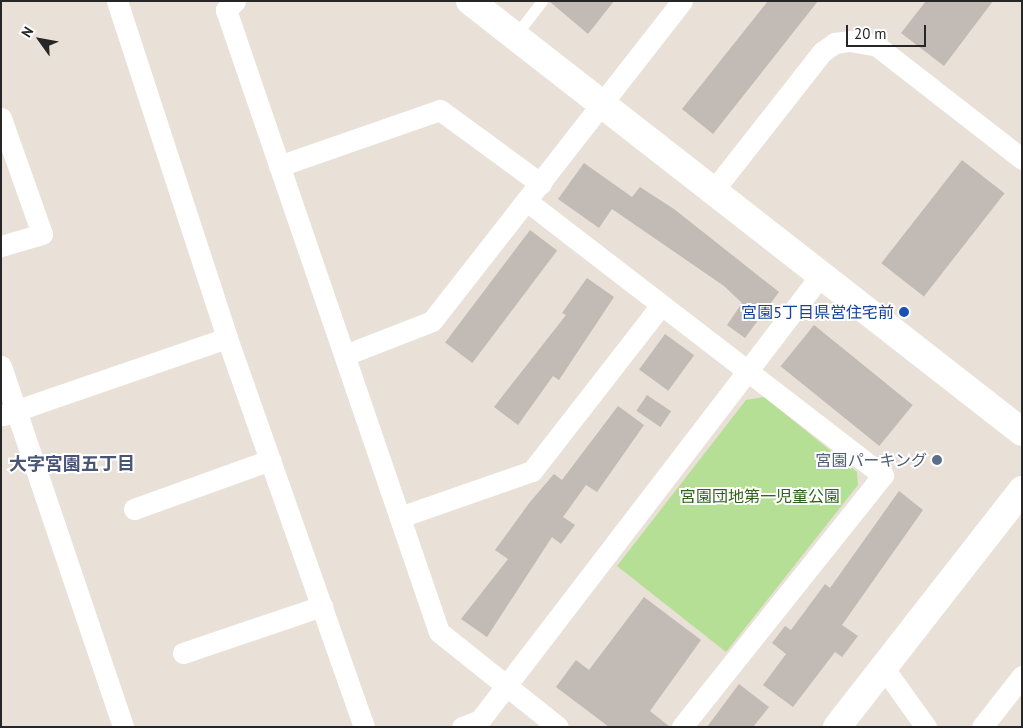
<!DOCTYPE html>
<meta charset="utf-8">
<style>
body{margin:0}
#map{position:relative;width:1023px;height:728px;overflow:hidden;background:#e9e0d8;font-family:"PT Sans","Noto Sans JP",sans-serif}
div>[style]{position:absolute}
.green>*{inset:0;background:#b5df95}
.building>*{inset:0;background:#c1bab5;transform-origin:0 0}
.service>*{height:11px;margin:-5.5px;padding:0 5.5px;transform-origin:5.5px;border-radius:5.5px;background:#fff}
.minor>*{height:21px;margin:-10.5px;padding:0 10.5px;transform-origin:10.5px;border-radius:10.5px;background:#fff}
.tertiary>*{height:28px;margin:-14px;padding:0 14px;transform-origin:14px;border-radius:14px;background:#fff}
.dots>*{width:14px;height:14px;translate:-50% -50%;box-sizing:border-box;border:2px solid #fff;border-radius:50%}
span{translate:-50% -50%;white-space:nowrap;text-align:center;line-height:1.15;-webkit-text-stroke:4px #fff;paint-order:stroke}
.transit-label{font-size:16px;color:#164399}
.right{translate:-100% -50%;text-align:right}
.service-label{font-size:16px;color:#4e5e75}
.park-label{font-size:16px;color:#2f601a}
.neighbourhood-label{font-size:18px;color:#495575;font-weight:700}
.frame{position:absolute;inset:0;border:2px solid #262626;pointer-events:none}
.north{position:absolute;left:15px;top:15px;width:50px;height:50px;-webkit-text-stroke:4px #fff;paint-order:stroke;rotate:302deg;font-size:14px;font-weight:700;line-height:20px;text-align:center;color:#262626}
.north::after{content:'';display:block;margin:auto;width:18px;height:22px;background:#262626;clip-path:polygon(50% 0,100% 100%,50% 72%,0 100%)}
.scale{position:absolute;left:846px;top:25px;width:80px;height:22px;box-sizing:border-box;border:2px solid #262626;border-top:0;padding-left:6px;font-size:15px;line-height:18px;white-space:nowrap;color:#262626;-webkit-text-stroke:4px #fff;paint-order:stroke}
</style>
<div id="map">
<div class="green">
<div style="clip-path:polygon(764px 397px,857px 472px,858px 485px,726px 652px,617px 566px,746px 400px)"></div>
</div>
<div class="building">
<div style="clip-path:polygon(549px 1px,614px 1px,588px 34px)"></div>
<div style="clip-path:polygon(768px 1px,818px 1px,713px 134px,682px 109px)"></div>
<div style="clip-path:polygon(926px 1px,993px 1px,944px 66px,901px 33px)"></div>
<div style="left:962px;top:160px;width:54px;height:131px;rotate:38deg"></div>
<div style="clip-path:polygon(584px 163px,632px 197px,640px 187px,674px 209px,779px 292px,745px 338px,727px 325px,742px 303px,724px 286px,612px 209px,599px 228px,558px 199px)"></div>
<div style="left:530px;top:230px;width:34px;height:141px;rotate:37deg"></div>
<div style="clip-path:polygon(587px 278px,614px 297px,559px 380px,553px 376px,518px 425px,494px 407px,566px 315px,562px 313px)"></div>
<div style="left:814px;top:325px;width:127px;height:53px;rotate:39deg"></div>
<div style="left:665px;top:334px;width:36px;height:44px;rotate:36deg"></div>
<div style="left:647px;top:395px;width:29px;height:19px;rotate:34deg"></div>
<div style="clip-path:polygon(618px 406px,644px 425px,597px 492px,586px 485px,563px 517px,575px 525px,561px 544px,552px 537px,487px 637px,461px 619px,508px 559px,495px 550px,530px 502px,554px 474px,562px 480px)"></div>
<div style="clip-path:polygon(899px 491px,923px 510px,842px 625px,858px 636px,842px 657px,835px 652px,793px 707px,763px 685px,786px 654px,772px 643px,785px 626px,791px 630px,825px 584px,830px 588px)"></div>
<div style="clip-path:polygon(644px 597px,701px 640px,650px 711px,670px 727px,609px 727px,556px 687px,576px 660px,589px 670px)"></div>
<div style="clip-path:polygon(739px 684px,769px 707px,753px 727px,707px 727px)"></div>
</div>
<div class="service">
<div style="left:515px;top:36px;width:44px;rotate:-52.4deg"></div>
</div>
<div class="minor">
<div style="left:117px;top:1px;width:354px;rotate:71.9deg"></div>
<div style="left:227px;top:338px;width:412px;rotate:70.6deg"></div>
<div style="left:235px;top:1px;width:13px;rotate:135deg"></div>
<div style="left:226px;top:10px;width:657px;rotate:71.1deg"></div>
<div style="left:439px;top:632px;width:152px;rotate:38.6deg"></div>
<div style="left:1px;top:118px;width:123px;rotate:70.5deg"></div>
<div style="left:42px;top:234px;width:43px;rotate:163.7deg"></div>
<div style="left:279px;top:166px;width:170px;rotate:-19.2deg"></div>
<div style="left:440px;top:110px;width:125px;rotate:36.2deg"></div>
<div style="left:713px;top:191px;width:177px;rotate:-51.9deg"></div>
<div style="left:822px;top:52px;width:16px;rotate:-35deg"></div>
<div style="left:835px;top:43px;width:15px;rotate:-8deg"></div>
<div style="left:850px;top:41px;width:27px;rotate:10deg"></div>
<div style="left:877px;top:46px;width:184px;rotate:37.9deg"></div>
<div style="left:528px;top:202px;width:448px;rotate:37.6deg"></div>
<div style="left:883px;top:475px;width:322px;rotate:128.6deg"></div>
<div style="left:345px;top:355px;width:93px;rotate:-21.3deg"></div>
<div style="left:432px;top:321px;width:406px;rotate:-52deg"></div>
<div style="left:1px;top:366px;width:381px;rotate:71.3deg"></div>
<div style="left:3px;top:415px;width:237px;rotate:-19deg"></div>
<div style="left:134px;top:509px;width:145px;rotate:-19.8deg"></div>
<div style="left:400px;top:517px;width:140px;rotate:-19.2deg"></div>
<div style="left:532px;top:471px;width:210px;rotate:-52.1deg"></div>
<div style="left:183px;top:653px;width:147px;rotate:-18.7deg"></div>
<div style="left:883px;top:667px;width:74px;rotate:54.4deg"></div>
<div style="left:462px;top:727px;width:19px;rotate:-21deg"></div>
<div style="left:480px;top:720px;width:561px;rotate:-52.54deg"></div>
<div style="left:982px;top:727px;width:65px;rotate:-51.9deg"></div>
</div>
<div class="tertiary">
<div style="left:470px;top:1px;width:700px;rotate:37.98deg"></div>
<div style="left:837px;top:727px;width:301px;rotate:-52deg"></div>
</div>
<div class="dots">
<div style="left:904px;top:312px;background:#1a4fb4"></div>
<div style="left:937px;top:460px;background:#5c6f8a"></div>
</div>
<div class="transit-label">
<span class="right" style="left:894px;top:312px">宮園5丁目県営住宅前</span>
</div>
<div class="service-label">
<span class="right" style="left:927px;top:460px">宮園パーキング</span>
</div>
<div class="park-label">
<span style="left:760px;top:496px">宮園団地第一児童公園</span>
</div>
<div class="neighbourhood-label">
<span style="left:72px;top:464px">大字宮園五丁目</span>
</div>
<div class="frame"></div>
<div class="north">N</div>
<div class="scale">20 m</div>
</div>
